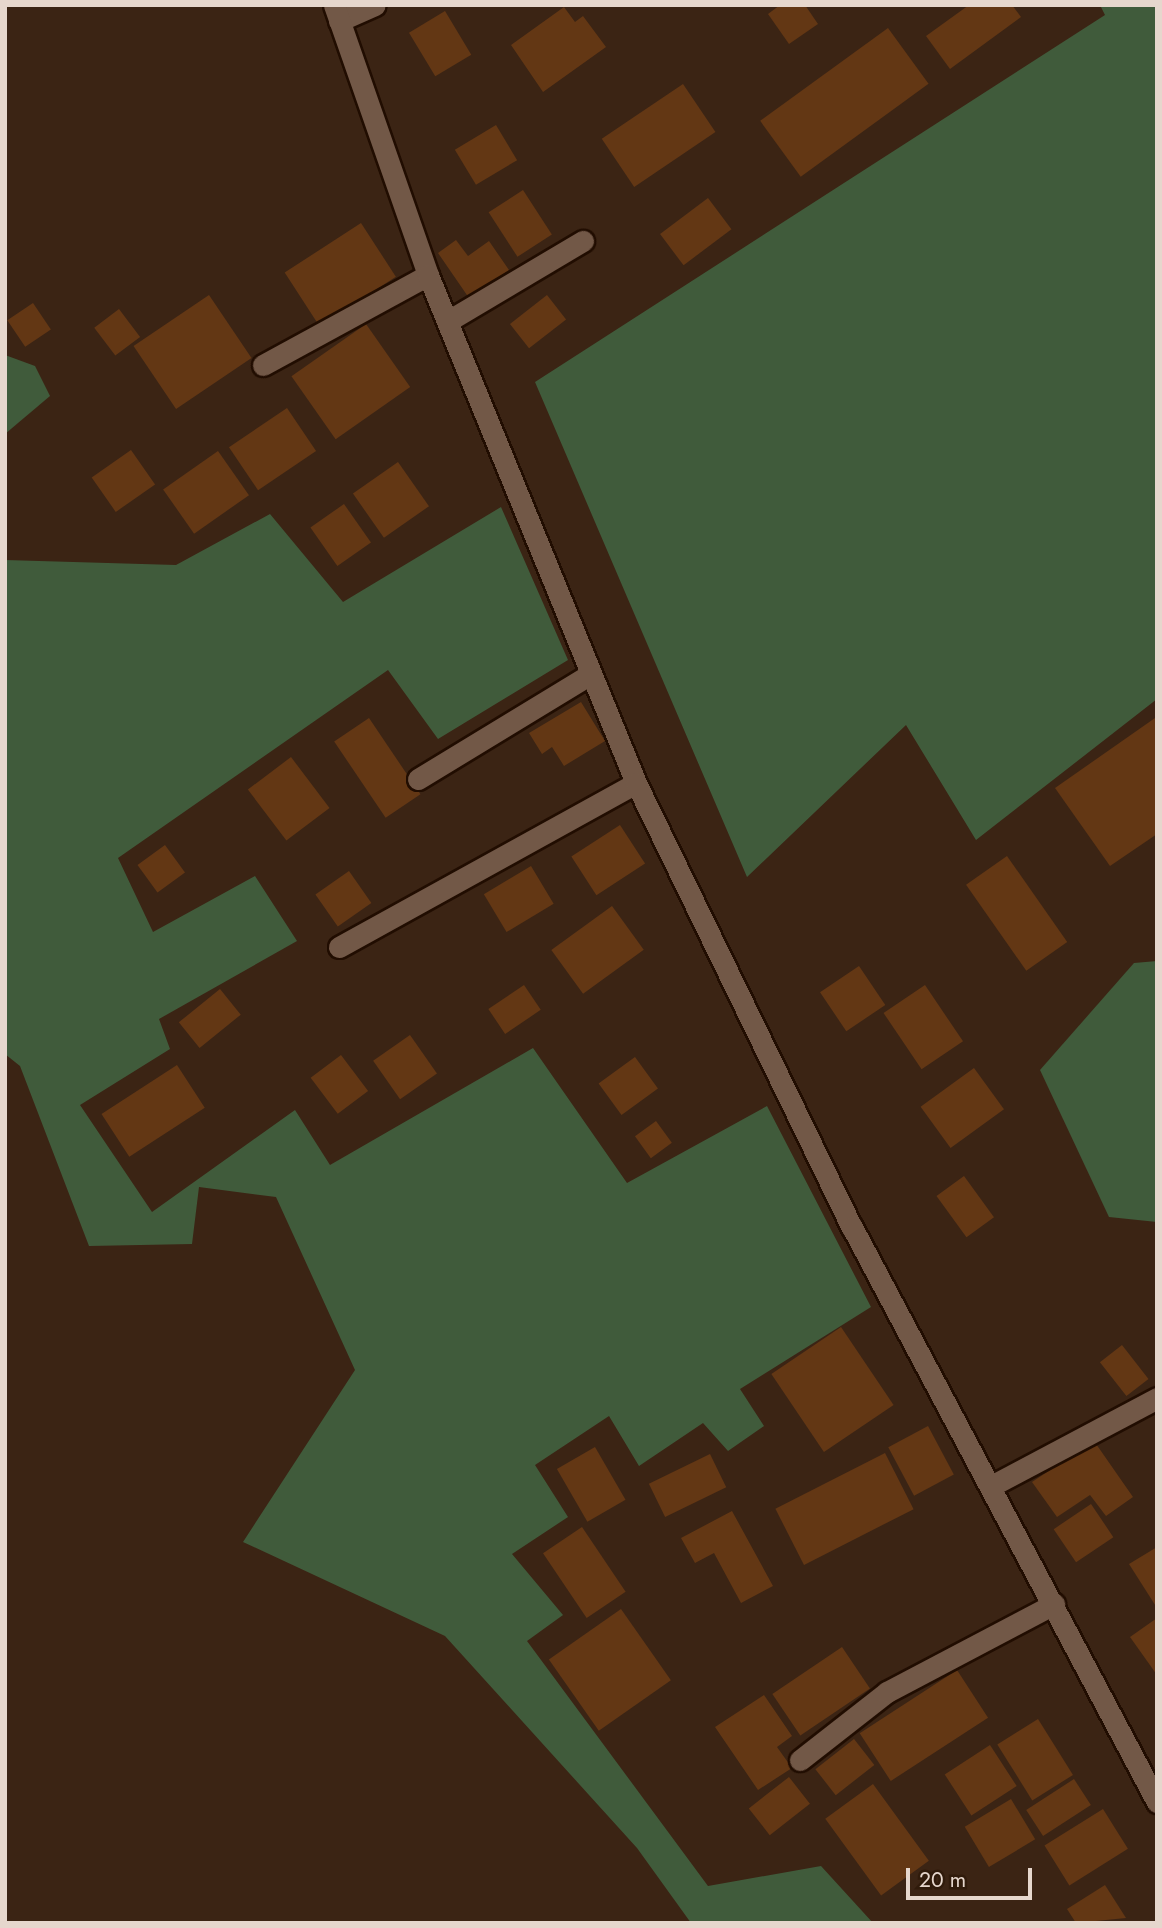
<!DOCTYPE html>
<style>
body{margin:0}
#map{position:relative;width:1162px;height:1928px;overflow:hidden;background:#3b2414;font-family:Jost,sans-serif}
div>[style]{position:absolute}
.green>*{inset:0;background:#405b3b}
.building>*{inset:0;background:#633714;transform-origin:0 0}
.roads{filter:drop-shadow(2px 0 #210d01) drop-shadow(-2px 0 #210d01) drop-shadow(0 2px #210d01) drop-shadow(0 -2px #210d01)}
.lane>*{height:21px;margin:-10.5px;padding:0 10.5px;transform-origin:10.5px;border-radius:10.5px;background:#725847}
.street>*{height:21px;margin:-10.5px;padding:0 10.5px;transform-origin:10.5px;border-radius:10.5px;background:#725847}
.secondary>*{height:21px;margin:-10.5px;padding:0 10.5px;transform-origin:10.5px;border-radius:10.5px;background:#725847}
span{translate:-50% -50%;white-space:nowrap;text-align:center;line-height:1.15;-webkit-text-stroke:7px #301b0b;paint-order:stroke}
.frame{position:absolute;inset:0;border:7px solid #e6d7cd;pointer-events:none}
.scale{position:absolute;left:906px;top:1868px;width:126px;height:32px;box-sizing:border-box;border:4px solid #e6d7cd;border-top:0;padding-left:9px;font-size:21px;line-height:24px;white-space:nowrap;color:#e6d7cd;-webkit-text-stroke:5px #301b0b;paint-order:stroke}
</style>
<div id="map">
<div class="green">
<div style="clip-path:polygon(1100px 5px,1157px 5px,1157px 699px,976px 840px,906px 725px,747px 877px,535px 382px,1105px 15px)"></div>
<div style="clip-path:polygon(5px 355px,35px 366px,50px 396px,5px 434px)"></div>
<div style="clip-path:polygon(501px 507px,568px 660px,438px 739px,388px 670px,118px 858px,153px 932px,255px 876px,297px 941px,159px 1019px,170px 1049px,80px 1105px,152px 1212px,295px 1110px,330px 1165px,533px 1048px,627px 1183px,767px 1106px,871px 1307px,740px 1389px,764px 1426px,728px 1451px,703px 1423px,639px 1466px,609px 1416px,535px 1465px,568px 1517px,512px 1554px,563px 1615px,527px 1641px,708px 1886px,821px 1866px,873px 1923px,691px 1923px,637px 1848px,445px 1636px,243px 1542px,355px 1370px,276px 1197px,199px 1187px,192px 1244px,89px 1246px,20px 1066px,5px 1054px,5px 560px,176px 565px,270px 514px,343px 602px)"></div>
<div style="clip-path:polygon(1157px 961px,1157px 1222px,1109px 1217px,1040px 1070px,1134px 963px)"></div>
</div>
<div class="building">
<div style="clip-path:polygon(780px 5px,805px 5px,818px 24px,789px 44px,768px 14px)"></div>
<div style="clip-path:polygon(969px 5px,1012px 5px,1021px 17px,950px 69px,926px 36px)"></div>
<div style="clip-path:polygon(564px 7px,575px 22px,583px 16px,606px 47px,543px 92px,511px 45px)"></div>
<div style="left:445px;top:11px;width:51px;height:42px;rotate:59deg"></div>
<div style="left:888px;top:28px;width:69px;height:158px;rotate:54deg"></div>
<div style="left:683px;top:84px;width:58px;height:98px;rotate:56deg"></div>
<div style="left:496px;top:125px;width:41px;height:48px;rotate:59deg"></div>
<div style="left:523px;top:190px;width:53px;height:41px;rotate:57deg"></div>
<div style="left:708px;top:198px;width:39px;height:60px;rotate:53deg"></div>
<div style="left:361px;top:223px;width:64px;height:91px;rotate:57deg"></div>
<div style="clip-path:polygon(456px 240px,468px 256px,489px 241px,509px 270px,469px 298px,438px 253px)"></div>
<div style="left:209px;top:295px;width:76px;height:91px;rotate:56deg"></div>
<div style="left:547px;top:295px;width:31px;height:47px;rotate:52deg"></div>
<div style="left:33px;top:303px;width:32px;height:31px;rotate:56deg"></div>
<div style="left:119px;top:309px;width:35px;height:31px;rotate:53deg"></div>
<div style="left:366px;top:324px;width:77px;height:91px;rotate:55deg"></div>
<div style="left:287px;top:408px;width:52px;height:70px;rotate:56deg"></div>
<div style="left:131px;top:450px;width:42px;height:48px;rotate:55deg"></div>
<div style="left:218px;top:451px;width:54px;height:67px;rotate:55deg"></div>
<div style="left:398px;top:462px;width:54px;height:55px;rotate:55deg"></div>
<div style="left:344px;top:504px;width:47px;height:41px;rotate:55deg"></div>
<div style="clip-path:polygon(581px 702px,605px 741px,564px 766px,552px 747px,542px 754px,529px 733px)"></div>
<div style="left:369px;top:718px;width:92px;height:42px;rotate:56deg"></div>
<div style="clip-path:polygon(1155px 718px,1157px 834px,1110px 866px,1055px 788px)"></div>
<div style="left:291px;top:757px;width:64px;height:54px;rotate:53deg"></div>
<div style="left:620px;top:825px;width:46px;height:58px;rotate:57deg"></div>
<div style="left:165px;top:845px;width:34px;height:34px;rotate:54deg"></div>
<div style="left:1007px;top:856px;width:105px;height:50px;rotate:55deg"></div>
<div style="left:531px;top:866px;width:44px;height:55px;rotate:59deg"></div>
<div style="left:349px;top:871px;width:39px;height:41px;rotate:55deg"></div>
<div style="left:612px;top:906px;width:54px;height:75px;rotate:54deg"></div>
<div style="left:859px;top:966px;width:47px;height:47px;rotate:56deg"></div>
<div style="left:524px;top:985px;width:30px;height:43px;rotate:56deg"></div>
<div style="left:925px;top:985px;width:68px;height:50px;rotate:56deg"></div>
<div style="left:220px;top:989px;width:33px;height:53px;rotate:51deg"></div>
<div style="left:410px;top:1035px;width:47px;height:45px;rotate:55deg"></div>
<div style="left:341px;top:1055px;width:45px;height:38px;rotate:53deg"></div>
<div style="left:635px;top:1057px;width:39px;height:45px;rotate:54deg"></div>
<div style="left:177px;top:1065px;width:51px;height:90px;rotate:57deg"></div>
<div style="left:974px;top:1068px;width:51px;height:66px;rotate:54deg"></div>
<div style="left:656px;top:1121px;width:27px;height:26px;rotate:54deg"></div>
<div style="left:964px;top:1176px;width:51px;height:34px;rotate:54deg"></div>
<div style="left:841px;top:1327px;width:94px;height:84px;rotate:56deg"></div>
<div style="left:1122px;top:1345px;width:43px;height:28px;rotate:52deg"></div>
<div style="left:928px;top:1426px;width:55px;height:45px;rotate:62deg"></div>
<div style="clip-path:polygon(1094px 1441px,1133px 1497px,1106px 1516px,1090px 1495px,1057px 1517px,1032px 1482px)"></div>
<div style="left:595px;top:1447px;width:61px;height:44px;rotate:60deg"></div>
<div style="left:885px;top:1453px;width:63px;height:123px;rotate:63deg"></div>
<div style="left:710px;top:1454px;width:37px;height:68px;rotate:64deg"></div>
<div style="left:1091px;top:1504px;width:40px;height:45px;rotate:56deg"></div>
<div style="clip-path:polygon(732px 1511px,773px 1586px,741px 1603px,714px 1553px,695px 1563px,681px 1538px)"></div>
<div style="left:582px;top:1527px;width:78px;height:47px;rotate:56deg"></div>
<div style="clip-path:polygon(1157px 1547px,1157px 1608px,1129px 1564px)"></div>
<div style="left:621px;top:1609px;width:87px;height:88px;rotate:55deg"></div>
<div style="clip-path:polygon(1157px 1618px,1157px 1675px,1130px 1637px)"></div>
<div style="left:842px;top:1647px;width:50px;height:84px;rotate:56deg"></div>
<div style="left:957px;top:1670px;width:57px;height:116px;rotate:57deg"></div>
<div style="clip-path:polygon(764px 1695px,792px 1736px,777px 1747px,792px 1768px,758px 1790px,715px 1727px)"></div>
<div style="left:1038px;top:1719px;width:66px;height:48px;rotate:58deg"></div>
<div style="left:854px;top:1739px;width:33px;height:49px;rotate:52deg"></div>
<div style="left:990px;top:1745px;width:49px;height:54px;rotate:57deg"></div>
<div style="left:789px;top:1777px;width:34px;height:51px;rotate:52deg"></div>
<div style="left:1074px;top:1779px;width:31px;height:57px;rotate:57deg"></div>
<div style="left:873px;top:1784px;width:95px;height:59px;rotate:54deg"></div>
<div style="left:1011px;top:1799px;width:47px;height:54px;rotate:59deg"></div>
<div style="left:1103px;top:1809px;width:47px;height:69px;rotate:58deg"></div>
<div style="clip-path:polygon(1105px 1885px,1126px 1918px,1076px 1923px,1067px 1909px)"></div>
</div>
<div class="roads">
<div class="lane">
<div style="left:448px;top:321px;width:157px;rotate:-30.7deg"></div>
<div style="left:263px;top:365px;width:188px;rotate:-28.6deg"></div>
<div style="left:418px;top:779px;width:202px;rotate:-31.3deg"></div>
</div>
<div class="street">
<div style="left:339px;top:21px;width:39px;rotate:-24deg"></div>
<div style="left:339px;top:947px;width:339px;rotate:-28.9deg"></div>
<div style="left:991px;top:1486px;width:188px;rotate:-27.9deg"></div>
<div style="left:800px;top:1760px;width:110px;rotate:-38deg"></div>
<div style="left:887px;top:1692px;width:189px;rotate:-27.8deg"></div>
</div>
<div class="secondary">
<div style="left:334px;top:5px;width:286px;rotate:70.8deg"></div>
<div style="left:428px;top:275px;width:549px;rotate:67.73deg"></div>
<div style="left:636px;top:783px;width:494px;rotate:64.1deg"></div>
<div style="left:852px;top:1227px;width:651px;rotate:62.06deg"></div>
</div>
</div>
<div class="frame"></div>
<div class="scale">20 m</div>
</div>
